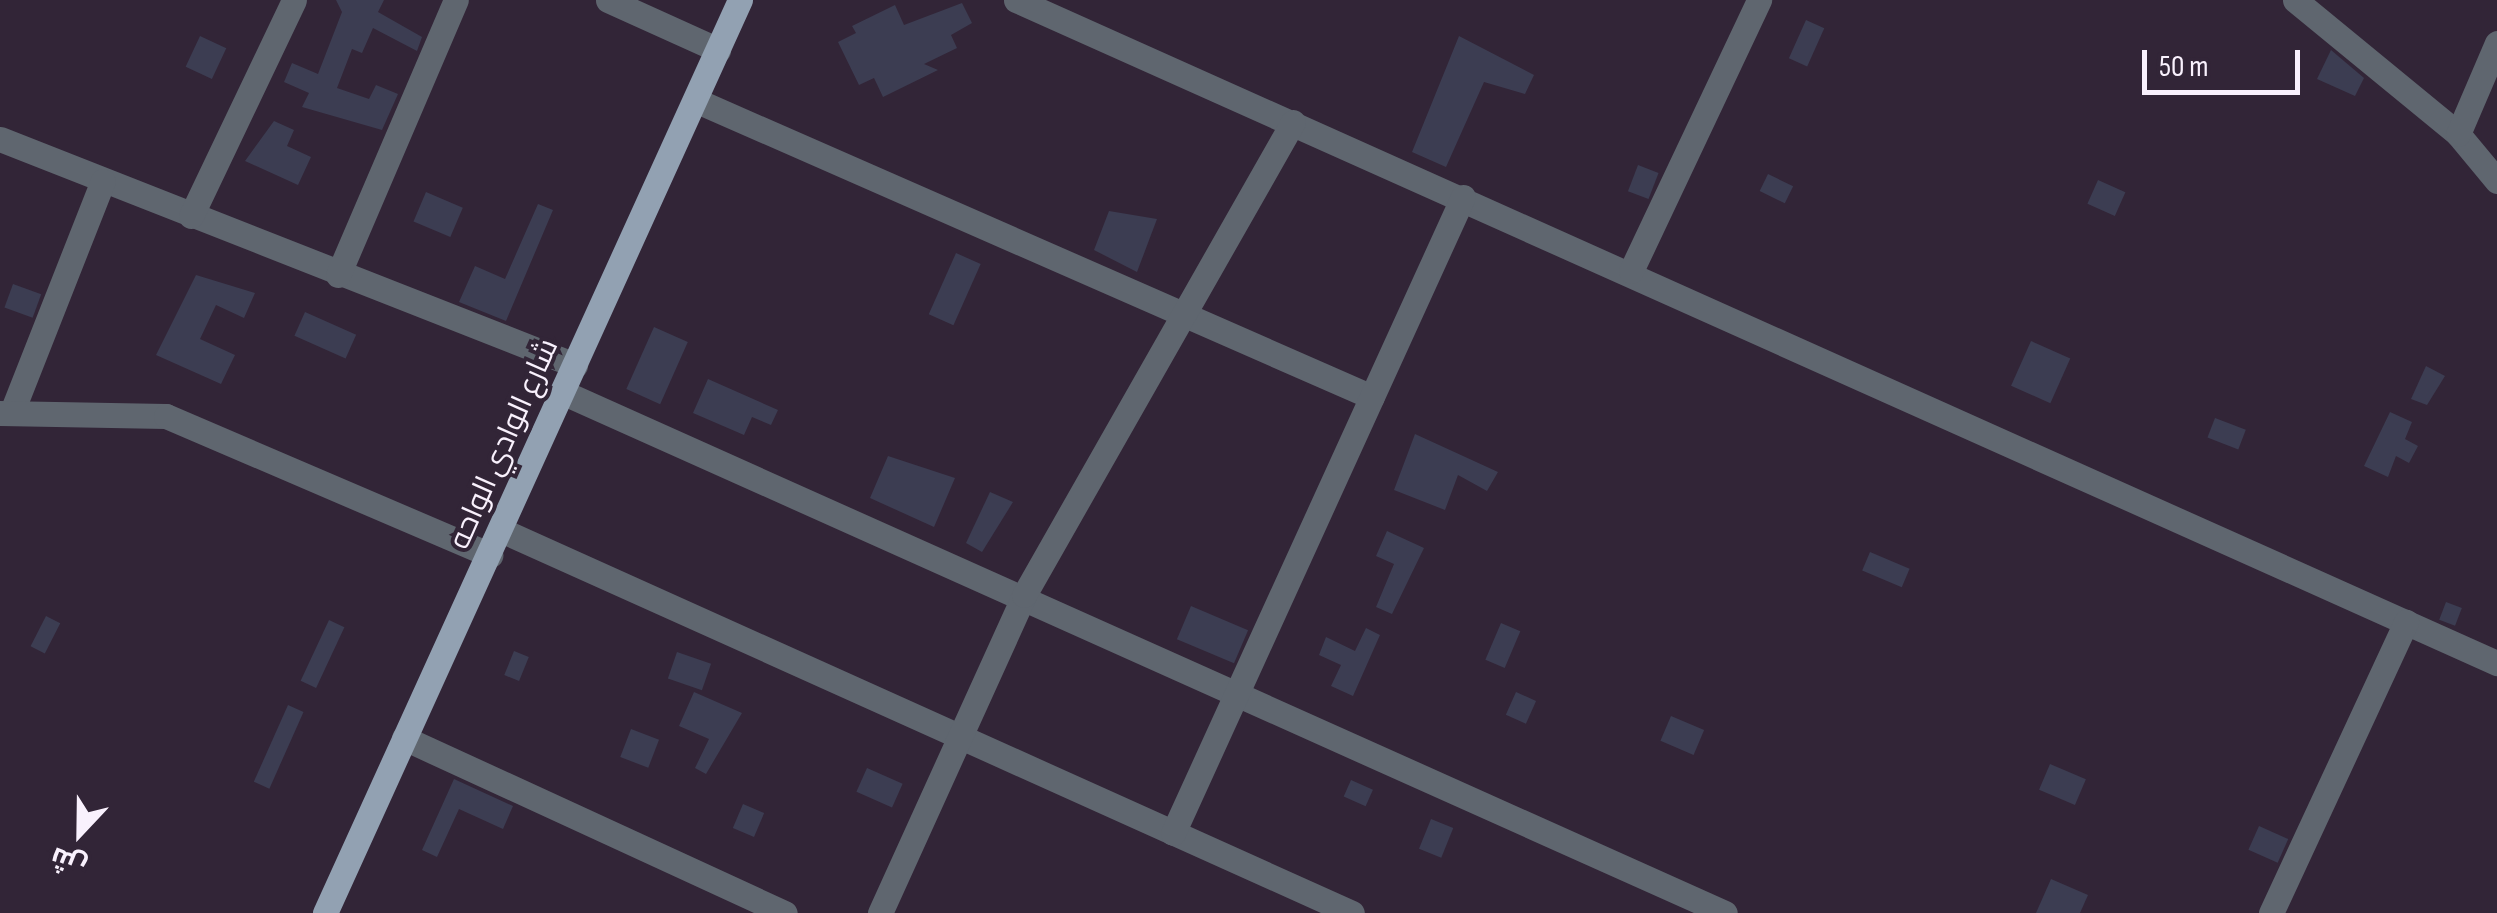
<!DOCTYPE html>
<meta charset="utf-8">
<style>
body{margin:0}
#map{position:relative;width:2497px;height:913px;overflow:hidden;background:#322537;font-family:"Sofia Sans Condensed",Cairo,sans-serif}
div>[style]{position:absolute}
.building>*{inset:0;background:#3c3d52;transform-origin:0 0}
.minor>*{height:25px;margin:-12.5px;padding:0 12.5px;transform-origin:12.5px;border-radius:12.5px;background:#5f666f}
.major>*{height:25px;margin:-12.5px;padding:0 12.5px;transform-origin:12.5px;border-radius:12.5px;background:#92a1b2}
span{translate:-50% -50%;white-space:nowrap;text-align:center;line-height:1.15;-webkit-text-stroke:8px #322537;paint-order:stroke}
.street-label{font-size:30px;color:#f9f1fd}
.north{position:absolute;left:30px;top:783px;width:100px;height:100px;-webkit-text-stroke:8px #322537;paint-order:stroke;rotate:202deg;font-size:28px;font-weight:700;line-height:40px;text-align:center;color:#f9f1fd}
.north::after{content:'';display:block;margin:auto;width:35px;height:45px;background:#f9f1fd;clip-path:polygon(50% 0,100% 100%,50% 72%,0 100%)}
.scale{position:absolute;left:2142px;top:50px;width:158px;height:45px;box-sizing:border-box;border:5px solid #f9f1fd;border-top:0;padding-left:12px;font-size:30px;line-height:35px;white-space:nowrap;color:#f9f1fd;-webkit-text-stroke:8px #322537;paint-order:stroke}
</style>
<div id="map">
<div class="building">
<div style="clip-path:polygon(336px 0,384px 0,378px 12px,422px 37px,417px 51px,373px 28px,362px 53px,352px 49px,337px 88px,369px 99px,376px 85px,398px 94px,382px 130px,302px 107px,309px 93px,284px 82px,292px 63px,318px 74px,342px 12px)"></div>
<div style="clip-path:polygon(962px 3px,972px 23px,951px 35px,957px 48px,924px 64px,938px 70px,883px 97px,874px 78px,859px 85px,838px 42px,856px 33px,852px 26px,895px 5px,904px 25px)"></div>
<div style="left:1806px;top:20px;width:20px;height:42px;rotate:24deg"></div>
<div style="left:200px;top:36px;width:29px;height:34px;rotate:25deg"></div>
<div style="clip-path:polygon(1459px 36px,1534px 75px,1525px 94px,1484px 82px,1446px 167px,1412px 152px)"></div>
<div style="clip-path:polygon(2331px 50px,2364px 78px,2355px 96px,2317px 79px)"></div>
<div style="clip-path:polygon(274px 121px,294px 130px,287px 146px,311px 157px,298px 185px,245px 161px)"></div>
<div style="left:1638px;top:165px;width:22px;height:28px;rotate:21deg"></div>
<div style="left:1768px;top:174px;width:28px;height:19px;rotate:26deg"></div>
<div style="left:2098px;top:180px;width:30px;height:26px;rotate:24deg"></div>
<div style="left:426px;top:192px;width:40px;height:32px;rotate:23deg"></div>
<div style="clip-path:polygon(538px 204px,553px 210px,506px 321px,459px 302px,475px 266px,505px 279px)"></div>
<div style="clip-path:polygon(1109px 211px,1157px 219px,1137px 272px,1094px 250px)"></div>
<div style="left:956px;top:253px;width:27px;height:67px;rotate:24deg"></div>
<div style="clip-path:polygon(196px 275px,255px 293px,244px 318px,216px 305px,200px 339px,235px 355px,221px 384px,156px 355px)"></div>
<div style="left:13px;top:284px;width:30px;height:25px;rotate:20deg"></div>
<div style="left:305px;top:312px;width:56px;height:26px;rotate:24deg"></div>
<div style="left:654px;top:327px;width:37px;height:68px;rotate:24deg"></div>
<div style="left:2031px;top:341px;width:43px;height:49px;rotate:24deg"></div>
<div style="clip-path:polygon(2426px 366px,2445px 376px,2427px 405px,2411px 399px)"></div>
<div style="clip-path:polygon(708px 379px,778px 410px,771px 425px,752px 417px,744px 435px,693px 413px)"></div>
<div style="clip-path:polygon(2390px 412px,2412px 422px,2405px 439px,2418px 446px,2409px 463px,2396px 456px,2388px 477px,2364px 466px)"></div>
<div style="left:2215px;top:418px;width:33px;height:21px;rotate:21deg"></div>
<div style="clip-path:polygon(1415px 434px,1498px 472px,1487px 491px,1458px 475px,1445px 510px,1394px 490px)"></div>
<div style="clip-path:polygon(888px 456px,955px 478px,934px 527px,870px 498px)"></div>
<div style="clip-path:polygon(990px 492px,1013px 502px,982px 552px,966px 543px)"></div>
<div style="clip-path:polygon(1387px 531px,1424px 548px,1392px 614px,1376px 607px,1394px 564px,1376px 556px)"></div>
<div style="left:1870px;top:552px;width:43px;height:20px;rotate:23deg"></div>
<div style="left:2446px;top:602px;width:17px;height:19px;rotate:21deg"></div>
<div style="left:1191px;top:606px;width:62px;height:36px;rotate:23deg"></div>
<div style="left:46px;top:616px;width:16px;height:34px;rotate:27deg"></div>
<div style="left:329px;top:620px;width:17px;height:67px;rotate:25deg"></div>
<div style="left:1501px;top:623px;width:21px;height:40px;rotate:23deg"></div>
<div style="clip-path:polygon(1366px 628px,1380px 635px,1353px 696px,1331px 686px,1341px 665px,1319px 655px,1326px 637px,1355px 651px)"></div>
<div style="left:514px;top:651px;width:16px;height:26px;rotate:22deg"></div>
<div style="left:677px;top:652px;width:36px;height:28px;rotate:19deg"></div>
<div style="clip-path:polygon(694px 692px,742px 713px,706px 774px,695px 768px,709px 739px,679px 726px)"></div>
<div style="left:1516px;top:692px;width:22px;height:25px;rotate:24deg"></div>
<div style="left:288px;top:705px;width:17px;height:84px;rotate:24deg"></div>
<div style="left:1671px;top:716px;width:36px;height:27px;rotate:23deg"></div>
<div style="left:631px;top:729px;width:30px;height:30px;rotate:21deg"></div>
<div style="left:2050px;top:764px;width:39px;height:28px;rotate:23deg"></div>
<div style="left:867px;top:768px;width:39px;height:26px;rotate:24deg"></div>
<div style="clip-path:polygon(454px 779px,513px 806px,503px 829px,459px 809px,437px 857px,422px 850px)"></div>
<div style="left:1351px;top:780px;width:24px;height:18px;rotate:24deg"></div>
<div style="left:743px;top:804px;width:23px;height:26px;rotate:23deg"></div>
<div style="left:1431px;top:819px;width:24px;height:32px;rotate:22deg"></div>
<div style="left:2259px;top:826px;width:32px;height:26px;rotate:24deg"></div>
<div style="clip-path:polygon(2051px 879px,2088px 895px,2080px 913px,2036px 913px)"></div>
</div>
<div class="minor">
<div style="left:608px;top:0;width:121px;rotate:24.4deg"></div>
<div style="left:1016px;top:0;width:1623px;rotate:24.12deg"></div>
<div style="left:2295px;top:0;width:211px;rotate:39.4deg"></div>
<div style="left:2458px;top:134px;width:61px;rotate:50.3deg"></div>
<div style="left:695px;top:100px;width:739px;rotate:23.69deg"></div>
<div style="left:2458px;top:134px;width:99px;rotate:-66.8deg"></div>
<div style="left:0;top:139px;width:618px;rotate:21.46deg"></div>
<div style="left:191px;top:216px;width:239px;rotate:-64.5deg"></div>
<div style="left:1631px;top:271px;width:300px;rotate:-64.7deg"></div>
<div style="left:338px;top:275px;width:299px;rotate:-66.8deg"></div>
<div style="left:562px;top:392px;width:1274px;rotate:24.13deg"></div>
<div style="left:13px;top:409px;width:245px;rotate:-68.5deg"></div>
<div style="left:0;top:413px;width:166px;rotate:1deg"></div>
<div style="left:166px;top:416px;width:353px;rotate:23.2deg"></div>
<div style="left:501px;top:530px;width:933px;rotate:24.23deg"></div>
<div style="left:404px;top:738px;width:419px;rotate:24.7deg"></div>
<div style="left:1173px;top:833px;width:699px;rotate:-65.49deg"></div>
<div style="left:880px;top:913px;width:349px;rotate:-65.6deg"></div>
<div style="left:1024px;top:595px;width:544px;rotate:-60.37deg"></div>
<div style="left:2271px;top:913px;width:321px;rotate:-65.1deg"></div>
</div>
<div class="major">
<div style="left:325px;top:913px;width:1003px;rotate:-65.56deg"></div>
</div>
<div class="street-label">
<span style="left:504px;top:444px;rotate:-66deg">شارع الوادي الواحه</span>
</div>
<div class="north">ش</div>
<div class="scale">50 m</div>
</div>
